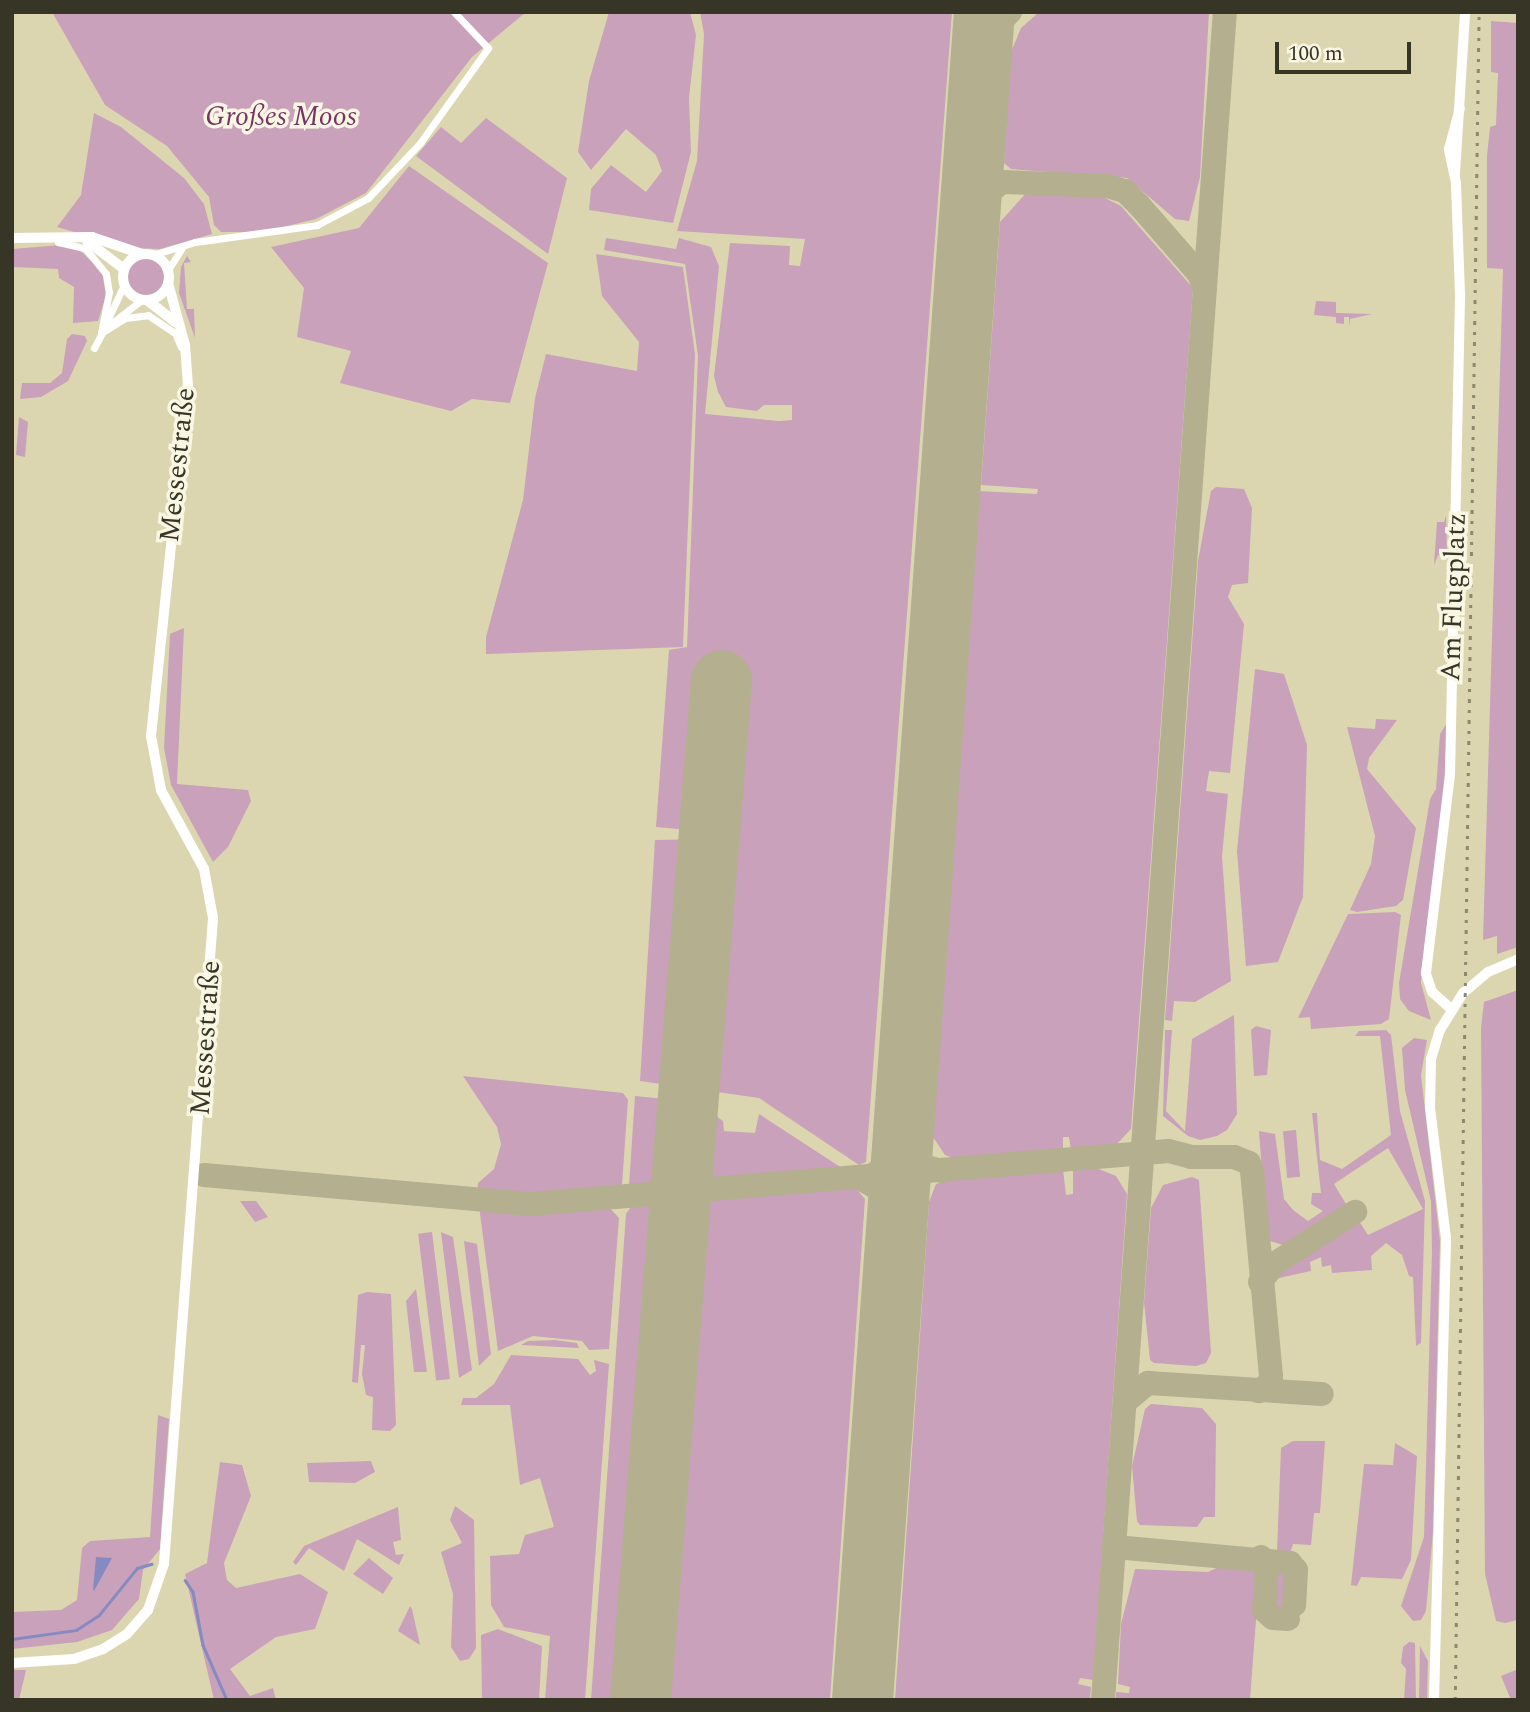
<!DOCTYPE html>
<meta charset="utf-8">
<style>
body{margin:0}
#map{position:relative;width:1530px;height:1712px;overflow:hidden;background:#dcd6b0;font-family:Spectral,serif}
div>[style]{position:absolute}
.green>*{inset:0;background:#c9a1bb;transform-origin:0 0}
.round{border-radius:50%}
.water>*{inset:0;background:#858ac1}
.stream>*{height:2.5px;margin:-1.25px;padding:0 1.25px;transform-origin:1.25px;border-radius:1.25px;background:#858ac1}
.taxiway>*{height:24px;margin:-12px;padding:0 12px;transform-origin:12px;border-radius:12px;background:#b4af8e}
.runway>*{height:61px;margin:-30.5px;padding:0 30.5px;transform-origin:30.5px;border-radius:30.5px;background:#b4af8e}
.street>*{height:7px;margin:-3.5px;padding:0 3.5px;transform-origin:3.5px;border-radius:3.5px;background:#fff}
.secondary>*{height:10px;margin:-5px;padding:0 5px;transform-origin:5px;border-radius:5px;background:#fff}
.secondary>.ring{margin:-5px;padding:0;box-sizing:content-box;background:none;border:10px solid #fff;border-radius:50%}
.rail>*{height:2.5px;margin-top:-1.25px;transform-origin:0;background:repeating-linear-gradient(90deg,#8c886d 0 3.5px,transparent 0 10.5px)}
span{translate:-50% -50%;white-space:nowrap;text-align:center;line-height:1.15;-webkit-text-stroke:7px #f9f6e3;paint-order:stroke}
.park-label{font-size:28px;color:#773463;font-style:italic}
.street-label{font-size:28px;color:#373526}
.frame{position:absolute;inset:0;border:14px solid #373526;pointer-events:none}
.scale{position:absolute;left:1275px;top:42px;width:136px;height:32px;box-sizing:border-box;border:4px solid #373526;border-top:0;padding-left:9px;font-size:21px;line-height:24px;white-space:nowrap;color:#373526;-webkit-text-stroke:5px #f9f6e3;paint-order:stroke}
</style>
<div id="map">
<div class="green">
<div style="clip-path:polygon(52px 12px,526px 12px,472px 57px,366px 193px,316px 219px,262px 232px,221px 232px,214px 225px,209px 197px,167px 146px,105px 105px)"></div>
<div style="clip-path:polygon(609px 12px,690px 12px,696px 35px,689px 98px,691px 152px,673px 223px,589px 210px,591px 189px,611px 165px,646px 192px,662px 171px,656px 155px,626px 129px,591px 170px,578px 152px,589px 81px)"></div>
<div style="clip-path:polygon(700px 12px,952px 12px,866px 1162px,859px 1165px,759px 1098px,640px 1081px,655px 840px,711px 839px,710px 832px,656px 827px,669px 650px,687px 647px,698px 356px,685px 264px,604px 250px,606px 238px,676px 249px,679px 238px,711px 247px,719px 266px,705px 414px,779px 421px,792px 420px,792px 405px,764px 405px,757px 411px,726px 407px,718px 392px,714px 376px,730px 243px,790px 246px,789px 265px,800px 266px,805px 239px,677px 231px,697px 161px,704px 34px)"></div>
<div style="clip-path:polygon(1039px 12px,1209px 12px,1200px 177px,1189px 221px,1175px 219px,1127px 178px,1011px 169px,1004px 163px,1011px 52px,1021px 28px)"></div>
<div style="clip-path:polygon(1491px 21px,1518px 23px,1518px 947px,1497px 954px,1497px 936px,1483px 940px,1503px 269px,1487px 268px,1487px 156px,1490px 127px,1496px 125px,1498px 73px,1491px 72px)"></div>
<div style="clip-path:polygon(94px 113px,121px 127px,184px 178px,204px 204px,212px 234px,160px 249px,129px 248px,57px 227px,81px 195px)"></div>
<div style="clip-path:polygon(486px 118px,567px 178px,548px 254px,416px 156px,441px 127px,461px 143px)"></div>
<div style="clip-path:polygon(409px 166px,548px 263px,510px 403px,472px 399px,451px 411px,340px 383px,351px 351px,297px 337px,304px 288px,271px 247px,359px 228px)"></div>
<div style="clip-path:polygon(1027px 192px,1101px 196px,1121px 206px,1193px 288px,1131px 1129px,1116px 1145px,1103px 1148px,1071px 1150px,1069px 1137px,1063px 1137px,1063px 1151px,959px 1160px,945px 1155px,933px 1137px,979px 491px,1037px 494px,1038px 489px,981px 485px,1000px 222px)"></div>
<div style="clip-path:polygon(61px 245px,77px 248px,102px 271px,106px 296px,98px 321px,73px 323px,74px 287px,59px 278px,58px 269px,12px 267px,12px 249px)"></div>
<div style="clip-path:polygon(596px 254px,683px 267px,695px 354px,683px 647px,486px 654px,486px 637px,523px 500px,535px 398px,546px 354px,637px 371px,639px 342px,602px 296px)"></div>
<div style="clip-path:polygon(187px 256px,191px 262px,184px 263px,187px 309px,194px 309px,195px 338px,179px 293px,181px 267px)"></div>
<div class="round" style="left:128px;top:259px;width:36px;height:36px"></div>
<div style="clip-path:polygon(1316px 301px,1336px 302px,1336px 313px,1372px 314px,1350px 319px,1349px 326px,1349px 317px,1344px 317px,1344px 324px,1336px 323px,1336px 317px,1314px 315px)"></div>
<div style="clip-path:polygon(72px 334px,85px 336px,87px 341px,68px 381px,41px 397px,20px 399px,22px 383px,50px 383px,62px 373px,67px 339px)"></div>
<div style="clip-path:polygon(19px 417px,28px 422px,25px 457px,16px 455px)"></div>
<div style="clip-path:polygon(1216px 487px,1244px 489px,1252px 508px,1248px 583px,1232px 585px,1228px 597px,1244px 624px,1230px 773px,1209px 771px,1206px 791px,1228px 794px,1222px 856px,1231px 981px,1195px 1002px,1174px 1001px,1172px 1021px,1165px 1020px,1198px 561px,1211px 491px)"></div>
<div style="clip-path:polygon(1446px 515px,1447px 555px,1438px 555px,1434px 565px,1437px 522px,1444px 522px)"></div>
<div style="clip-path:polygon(184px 628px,177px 784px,248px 790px,251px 801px,228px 847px,213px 862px,171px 785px,164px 748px,170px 634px)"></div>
<div style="clip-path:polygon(1255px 669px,1284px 674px,1307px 745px,1303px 897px,1278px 962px,1246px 966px,1237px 851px)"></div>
<div style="clip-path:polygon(1376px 719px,1397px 720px,1369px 758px,1367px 769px,1416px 828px,1403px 900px,1396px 906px,1357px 912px,1350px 910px,1371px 864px,1375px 836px,1347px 727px,1375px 729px)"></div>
<div style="clip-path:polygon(1447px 723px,1444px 790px,1422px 965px,1421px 983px,1431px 1020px,1409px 1011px,1400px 999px,1399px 983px,1430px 799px,1436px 789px,1440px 734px)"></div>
<div style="clip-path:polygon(1395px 912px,1401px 915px,1389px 1019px,1381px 1024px,1311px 1029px,1310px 1017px,1298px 1018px,1348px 914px)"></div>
<div style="clip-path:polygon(1518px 990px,1518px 1620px,1505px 1623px,1496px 1621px,1485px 1574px,1481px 1028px,1484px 1002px)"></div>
<div style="clip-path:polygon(1234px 1015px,1237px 1114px,1227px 1130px,1217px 1136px,1200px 1140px,1188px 1136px,1163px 1116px,1165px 1030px,1172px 1030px,1166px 1111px,1185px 1131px,1192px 1039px)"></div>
<div style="clip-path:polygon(1256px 1026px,1271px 1030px,1267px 1075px,1254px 1076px,1251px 1030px)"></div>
<div style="clip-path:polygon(1386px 1030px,1391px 1035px,1400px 1111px,1425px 1201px,1421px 1343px,1416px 1346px,1413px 1277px,1409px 1276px,1402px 1255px,1386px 1243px,1371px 1256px,1372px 1270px,1332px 1273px,1331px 1265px,1322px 1267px,1321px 1257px,1310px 1262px,1311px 1271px,1279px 1278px,1278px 1273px,1359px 1221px,1368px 1235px,1423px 1209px,1388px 1148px,1334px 1184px,1346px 1204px,1283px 1245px,1267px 1240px,1259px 1131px,1275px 1134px,1284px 1199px,1293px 1210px,1308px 1221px,1323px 1211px,1311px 1204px,1312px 1193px,1321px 1193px,1312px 1113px,1317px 1113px,1320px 1160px,1342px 1169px,1391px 1135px,1380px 1036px,1355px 1036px,1359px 1031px)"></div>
<div style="clip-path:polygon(1414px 1038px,1427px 1040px,1421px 1075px,1440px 1241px,1433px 1532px,1426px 1611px,1421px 1620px,1413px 1621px,1401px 1606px,1424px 1537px,1432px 1251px,1431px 1201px,1405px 1090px,1402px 1048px)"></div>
<div style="clip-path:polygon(463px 1076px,623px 1093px,628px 1100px,622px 1185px,614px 1194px,579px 1197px,477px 1195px,478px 1183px,494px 1169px,501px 1144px,497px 1127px)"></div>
<div style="clip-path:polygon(635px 1096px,697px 1102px,723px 1121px,724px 1131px,755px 1133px,759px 1114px,848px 1172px,633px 1191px,629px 1185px)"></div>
<div style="left:1296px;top:1130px;width:47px;height:13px;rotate:85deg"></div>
<div style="clip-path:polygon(1094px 1167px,1116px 1176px,1127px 1194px,1093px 1680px,1080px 1678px,1078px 1684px,1091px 1687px,1090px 1700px,895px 1700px,929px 1202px,936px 1184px,950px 1179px,1063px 1169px,1066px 1195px,1073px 1194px,1073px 1169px)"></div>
<div style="clip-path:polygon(1192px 1177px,1199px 1180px,1211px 1353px,1206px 1363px,1196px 1366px,1154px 1363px,1150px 1360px,1144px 1302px,1151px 1208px,1163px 1185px)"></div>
<div style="clip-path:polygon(854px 1186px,865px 1199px,830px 1700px,591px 1700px,626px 1214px,633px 1204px)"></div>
<div style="clip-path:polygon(240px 1201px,256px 1201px,268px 1217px,255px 1222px)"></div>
<div style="clip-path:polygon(607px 1205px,619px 1218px,609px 1349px,589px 1350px,582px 1341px,533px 1336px,498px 1351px,479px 1206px)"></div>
<div style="left:432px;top:1232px;width:148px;height:14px;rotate:83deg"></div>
<div style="clip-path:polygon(441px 1232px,453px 1237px,472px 1370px,459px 1378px)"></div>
<div style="clip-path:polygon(464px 1241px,477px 1244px,491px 1354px,479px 1366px)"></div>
<div style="clip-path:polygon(416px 1289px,427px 1372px,414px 1372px,406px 1301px)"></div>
<div style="clip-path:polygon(367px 1292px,391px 1294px,396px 1425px,390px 1431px,372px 1430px,373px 1397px,366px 1395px,362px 1374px,365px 1345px,361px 1345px,358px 1383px,352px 1382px,358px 1295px)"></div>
<div style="clip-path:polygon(555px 1340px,577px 1343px,579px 1348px,521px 1345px,528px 1341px)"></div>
<div style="clip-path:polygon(511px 1355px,578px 1359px,590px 1375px,596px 1371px,594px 1360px,609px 1364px,585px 1700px,545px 1700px,550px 1636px,504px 1627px,491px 1605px,490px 1556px,519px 1554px,525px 1535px,554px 1527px,540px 1478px,520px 1485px,510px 1405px,461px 1405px,463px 1398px,476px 1398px,494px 1384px)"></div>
<div style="clip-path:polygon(1151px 1404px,1202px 1408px,1216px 1424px,1215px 1517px,1204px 1517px,1197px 1527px,1140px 1525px,1137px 1521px,1132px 1466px,1145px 1409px)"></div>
<div style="clip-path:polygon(158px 1415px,169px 1419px,160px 1549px,143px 1570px,139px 1599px,112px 1630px,77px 1642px,12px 1649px,12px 1612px,61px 1610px,77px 1600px,82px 1548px,90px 1541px,150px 1537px)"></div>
<div style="clip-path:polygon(1293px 1441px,1325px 1441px,1320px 1513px,1314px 1513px,1311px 1545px,1293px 1544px,1289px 1557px,1282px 1557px,1277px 1551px,1281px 1448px)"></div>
<div style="clip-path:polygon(1395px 1443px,1417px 1456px,1411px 1560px,1402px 1579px,1361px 1577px,1357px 1586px,1351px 1585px,1364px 1464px,1393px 1465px)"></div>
<div style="clip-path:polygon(371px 1461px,375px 1472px,355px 1483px,309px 1482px,307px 1463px)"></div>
<div style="clip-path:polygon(220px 1462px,242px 1465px,251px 1496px,224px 1563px,227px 1580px,236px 1588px,300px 1574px,328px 1592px,315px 1629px,276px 1637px,230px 1669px,250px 1696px,273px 1688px,276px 1700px,214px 1700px,185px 1574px,207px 1563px)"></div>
<div style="clip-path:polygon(455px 1506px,474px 1520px,476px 1648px,469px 1659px,460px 1661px,451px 1647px,453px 1594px,441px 1552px,462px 1543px,450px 1520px)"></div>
<div style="clip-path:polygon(398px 1507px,401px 1540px,393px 1542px,396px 1555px,404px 1554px,399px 1565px,357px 1539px,344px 1571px,309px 1548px,296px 1565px,293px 1562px,304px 1546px)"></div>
<div style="clip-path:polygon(369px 1558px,393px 1578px,383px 1594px,353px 1574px)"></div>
<div style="clip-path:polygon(1225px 1564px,1260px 1566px,1250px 1700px,1116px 1700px,1116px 1692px,1129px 1693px,1130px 1687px,1118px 1684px,1121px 1624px,1135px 1569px,1208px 1572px)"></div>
<div style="clip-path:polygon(1280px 1569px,1290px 1574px,1287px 1616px,1270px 1610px,1273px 1572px)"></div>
<div style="clip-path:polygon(410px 1606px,412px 1609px,420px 1645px,398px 1631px)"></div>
<div style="clip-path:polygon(498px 1629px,542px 1646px,539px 1700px,482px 1700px,481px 1635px)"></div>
<div style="clip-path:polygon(1409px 1642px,1415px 1643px,1416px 1700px,1404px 1700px,1406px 1669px,1401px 1663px,1403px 1647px)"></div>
<div style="clip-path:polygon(1420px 1646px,1428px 1661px,1427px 1700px,1419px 1700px)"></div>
<div style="clip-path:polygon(1518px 1669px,1518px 1700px,1511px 1700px,1501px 1676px)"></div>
<div style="clip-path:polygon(12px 1670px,26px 1670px,19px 1700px,12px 1700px)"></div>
</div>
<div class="water">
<div style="clip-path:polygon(96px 1557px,112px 1558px,94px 1591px,93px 1589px)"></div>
</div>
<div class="stream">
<div style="left:185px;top:1580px;width:14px;rotate:56deg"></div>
<div style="left:193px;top:1592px;width:54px;rotate:79.3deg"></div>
<div style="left:203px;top:1645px;width:60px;rotate:66.4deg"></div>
<div style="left:12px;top:1639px;width:65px;rotate:-8deg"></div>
<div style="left:76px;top:1630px;width:27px;rotate:-33deg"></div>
<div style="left:99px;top:1615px;width:60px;rotate:-51deg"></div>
<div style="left:137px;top:1568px;width:15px;rotate:-16deg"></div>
</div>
<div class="taxiway">
<div style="left:980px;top:57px;width:26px;rotate:-69deg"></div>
<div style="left:989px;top:33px;width:30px;rotate:-45deg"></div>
<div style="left:968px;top:227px;width:29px;rotate:-68deg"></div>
<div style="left:979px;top:200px;width:29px;rotate:-38deg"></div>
<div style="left:1002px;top:182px;width:105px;rotate:2.2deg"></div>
<div style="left:1107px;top:186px;width:19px;rotate:16deg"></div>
<div style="left:1125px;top:191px;width:20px;rotate:45deg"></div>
<div style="left:1139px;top:205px;width:91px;rotate:49deg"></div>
<div style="left:1199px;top:274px;width:16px;rotate:68deg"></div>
<div style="left:204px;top:1175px;width:328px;rotate:5.1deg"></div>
<div style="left:531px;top:1204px;width:640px;rotate:-4.75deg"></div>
<div style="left:1169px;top:1151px;width:23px;rotate:15deg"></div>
<div style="left:1191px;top:1157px;width:43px"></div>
<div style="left:1234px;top:1157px;width:16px;rotate:22deg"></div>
<div style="left:1249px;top:1163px;width:9px;rotate:69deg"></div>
<div style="left:1252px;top:1171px;width:206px;rotate:84.7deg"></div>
<div style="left:1271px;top:1376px;width:7px;rotate:98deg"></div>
<div style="left:1270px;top:1383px;width:14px;rotate:144deg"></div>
<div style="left:871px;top:1177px;width:35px;rotate:-39deg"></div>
<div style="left:898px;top:1155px;width:27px;rotate:-80deg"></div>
<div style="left:903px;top:1128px;width:26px;rotate:74deg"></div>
<div style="left:910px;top:1153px;width:21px;rotate:41deg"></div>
<div style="left:926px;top:1167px;width:16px;rotate:14deg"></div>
<div style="left:860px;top:1178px;width:30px;rotate:30deg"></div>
<div style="left:886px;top:1193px;width:31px;rotate:69deg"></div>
<div style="left:1260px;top:1282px;width:26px;rotate:-50deg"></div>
<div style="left:1277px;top:1262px;width:93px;rotate:-32.7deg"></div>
<div style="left:1125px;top:1402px;width:30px;rotate:-40deg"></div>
<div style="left:1148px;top:1383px;width:174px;rotate:3.6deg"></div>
<div style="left:1115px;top:1547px;width:176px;rotate:5.2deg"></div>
<div style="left:1290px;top:1563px;width:9px;rotate:49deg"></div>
<div style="left:1296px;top:1570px;width:35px;rotate:93deg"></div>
<div style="left:1261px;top:1557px;width:11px;rotate:56deg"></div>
<div style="left:1267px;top:1566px;width:44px;rotate:93.9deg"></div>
<div style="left:1264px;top:1610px;width:12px;rotate:42deg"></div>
<div style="left:1273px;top:1618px;width:15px;rotate:4deg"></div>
<div style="left:868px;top:1616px;width:84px;rotate:85.2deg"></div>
<div style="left:1103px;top:1700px;width:1692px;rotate:-85.87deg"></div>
</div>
<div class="runway">
<div style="left:640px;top:1700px;width:1023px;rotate:-85.46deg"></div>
<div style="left:862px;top:1700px;width:1692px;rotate:-85.87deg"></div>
</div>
<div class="street">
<div style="left:58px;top:242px;width:28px;rotate:13deg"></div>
<div style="left:85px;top:248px;width:33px;rotate:51deg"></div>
<div style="left:106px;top:274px;width:18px;rotate:81deg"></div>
<div style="left:109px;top:292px;width:42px;rotate:101deg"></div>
<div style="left:152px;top:255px;width:45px;rotate:-16.8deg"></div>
<div style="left:195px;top:242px;width:123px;rotate:-7.9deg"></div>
<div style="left:317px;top:225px;width:58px;rotate:-27.9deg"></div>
<div style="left:368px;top:198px;width:76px;rotate:-46.6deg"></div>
<div style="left:420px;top:143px;width:117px;rotate:-54.4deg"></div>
<div style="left:488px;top:48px;width:50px;rotate:-133.4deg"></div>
<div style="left:168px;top:270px;width:26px;rotate:-58deg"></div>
<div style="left:106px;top:323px;width:42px;rotate:-64.7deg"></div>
<div style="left:112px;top:323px;width:37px;rotate:-38deg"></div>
<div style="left:101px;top:333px;width:28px;rotate:-32deg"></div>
<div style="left:125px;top:318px;width:23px;rotate:-7deg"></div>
<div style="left:148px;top:315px;width:32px;rotate:34deg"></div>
<div style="left:175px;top:333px;width:15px;rotate:67deg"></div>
<div style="left:94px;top:348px;width:19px;rotate:-62deg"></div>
</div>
<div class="secondary">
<div style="left:1455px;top:173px;width:161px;rotate:-86.4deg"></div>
<div style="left:12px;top:238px;width:80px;rotate:-0.7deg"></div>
<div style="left:92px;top:237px;width:53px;rotate:18.8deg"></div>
<div style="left:87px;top:241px;width:46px;rotate:37.1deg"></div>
<div class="ring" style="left:123px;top:254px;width:36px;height:36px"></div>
<div style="left:147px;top:300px;width:37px;rotate:38deg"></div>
<div style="left:1451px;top:1009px;width:25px;rotate:-138deg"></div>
<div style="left:1432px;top:992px;width:20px;rotate:-108deg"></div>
<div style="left:1426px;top:973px;width:199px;rotate:-83.1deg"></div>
<div style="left:1450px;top:775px;width:481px;rotate:-88.8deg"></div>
<div style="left:1460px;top:294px;width:111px;rotate:-92.1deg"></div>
<div style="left:1456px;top:183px;width:35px;rotate:-102deg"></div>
<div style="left:1449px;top:149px;width:42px;rotate:-75deg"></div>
<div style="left:12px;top:1663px;width:62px;rotate:-3.7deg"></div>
<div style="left:74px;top:1659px;width:31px;rotate:-19deg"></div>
<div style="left:103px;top:1649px;width:28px;rotate:-32deg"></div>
<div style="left:127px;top:1634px;width:32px;rotate:-49deg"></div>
<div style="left:148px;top:1610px;width:49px;rotate:-70.8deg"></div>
<div style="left:164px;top:1564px;width:648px;rotate:-85.66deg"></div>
<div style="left:213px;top:918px;width:50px;rotate:-100.4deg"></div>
<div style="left:204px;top:869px;width:90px;rotate:-118.6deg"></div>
<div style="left:161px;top:790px;width:55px;rotate:-100.5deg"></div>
<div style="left:151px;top:736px;width:352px;rotate:-84deg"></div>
<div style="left:188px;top:386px;width:41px;rotate:-94.2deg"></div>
<div style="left:185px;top:345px;width:64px;rotate:-105.3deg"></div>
<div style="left:1434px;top:1700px;width:462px;rotate:-88.5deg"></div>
<div style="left:1446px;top:1238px;width:131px;rotate:-97deg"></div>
<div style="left:1430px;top:1108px;width:49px;rotate:-88.8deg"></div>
<div style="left:1431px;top:1059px;width:30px;rotate:-73deg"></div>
<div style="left:1440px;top:1030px;width:44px;rotate:-58.1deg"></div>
<div style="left:1463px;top:993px;width:33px;rotate:-40deg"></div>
<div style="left:1488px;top:972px;width:33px;rotate:-23deg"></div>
</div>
<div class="rail">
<div style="left:1455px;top:1700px;width:1688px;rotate:-89.19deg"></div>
</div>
<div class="park-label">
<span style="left:281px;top:117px">Großes Moos</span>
</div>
<div class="street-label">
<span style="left:178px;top:465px;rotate:-84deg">Messestraße</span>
<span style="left:1454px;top:597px;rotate:-88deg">Am Flugplatz</span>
<span style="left:206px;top:1038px;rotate:-86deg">Messestraße</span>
</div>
<div class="frame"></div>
<div class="scale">100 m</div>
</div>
